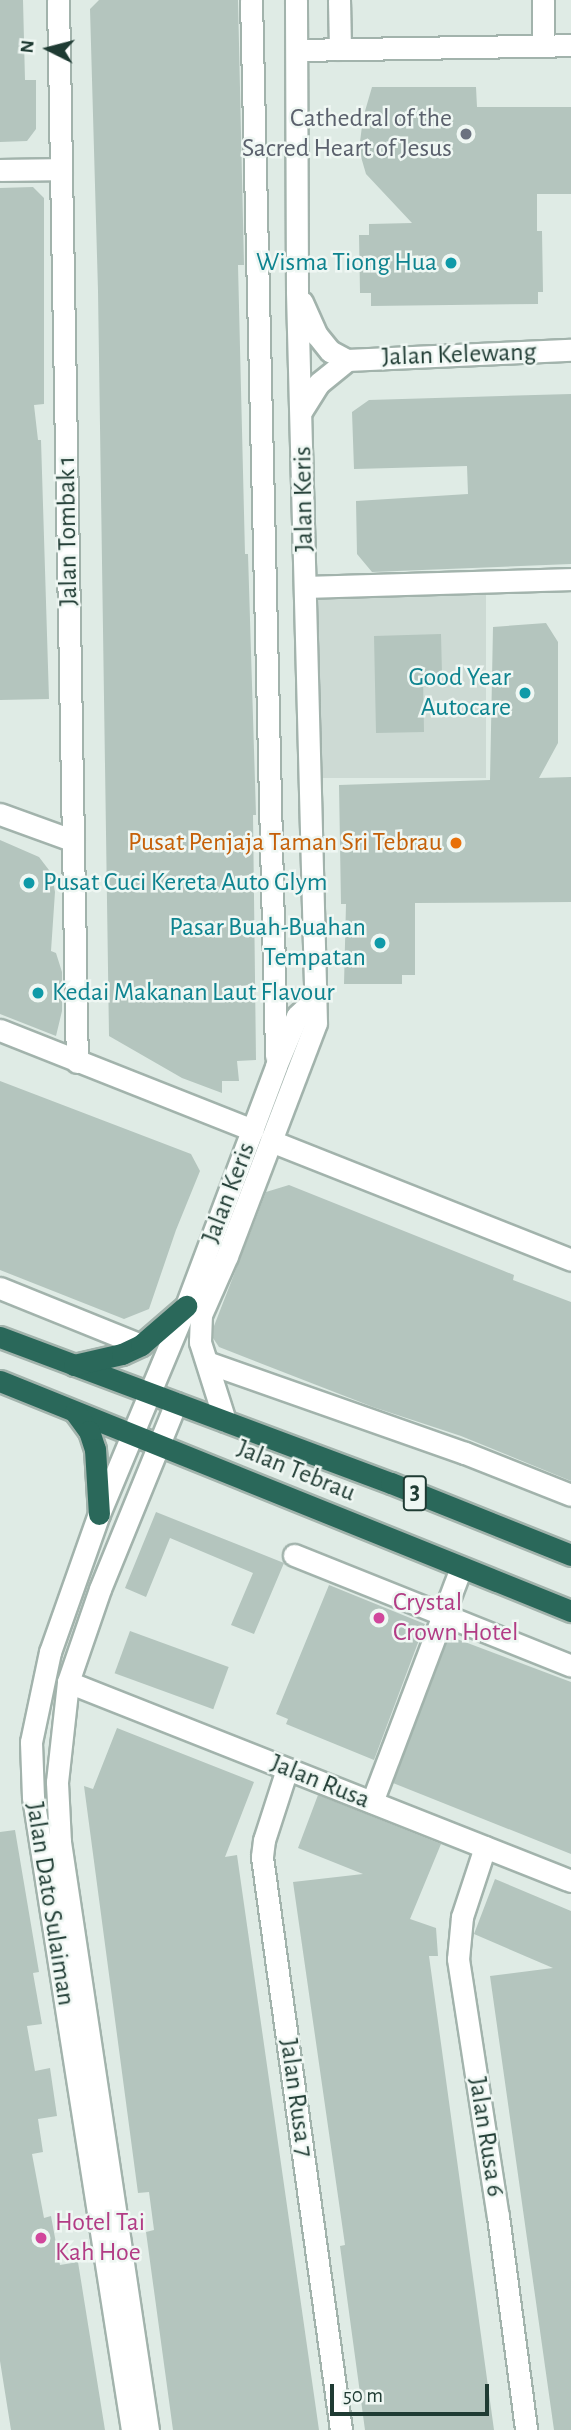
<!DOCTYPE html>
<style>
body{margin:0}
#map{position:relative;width:571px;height:2430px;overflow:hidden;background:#dfebe5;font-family:"Alegreya Sans",sans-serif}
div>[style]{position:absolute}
.built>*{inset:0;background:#cddad4;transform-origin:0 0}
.building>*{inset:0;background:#b4c5be;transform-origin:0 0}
.roads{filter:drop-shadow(2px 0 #a2b3ac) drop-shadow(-2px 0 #a2b3ac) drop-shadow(0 2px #a2b3ac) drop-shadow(0 -2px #a2b3ac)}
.minor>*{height:21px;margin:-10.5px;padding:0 10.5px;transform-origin:10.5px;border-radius:10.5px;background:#fff}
.highway>*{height:21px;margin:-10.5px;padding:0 10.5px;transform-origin:10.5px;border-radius:10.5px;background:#2a685a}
.dots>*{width:19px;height:19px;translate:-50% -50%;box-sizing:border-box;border:4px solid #eff7f3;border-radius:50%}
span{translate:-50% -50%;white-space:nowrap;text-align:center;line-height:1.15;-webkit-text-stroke:5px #eff7f3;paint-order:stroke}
.shield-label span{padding:2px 5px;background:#eff7f3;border:2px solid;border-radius:5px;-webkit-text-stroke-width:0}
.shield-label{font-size:24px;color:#1f3b33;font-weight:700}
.worship-label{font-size:26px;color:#5b616d}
.right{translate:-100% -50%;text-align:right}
.culture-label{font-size:26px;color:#0d838f}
.left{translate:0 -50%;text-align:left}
.street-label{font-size:26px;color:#1f3b33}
.food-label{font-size:26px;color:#c56008}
.hotel-label{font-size:26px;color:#b23c85}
.north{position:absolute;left:14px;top:14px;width:70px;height:70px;-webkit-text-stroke:5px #eff7f3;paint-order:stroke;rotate:276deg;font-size:19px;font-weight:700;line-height:28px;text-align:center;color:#1f3b33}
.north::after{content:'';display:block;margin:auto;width:24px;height:32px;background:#1f3b33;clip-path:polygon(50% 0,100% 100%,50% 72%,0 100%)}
.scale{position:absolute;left:330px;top:2384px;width:159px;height:32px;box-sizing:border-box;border:4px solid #1f3b33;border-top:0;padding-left:9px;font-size:21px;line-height:24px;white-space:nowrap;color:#1f3b33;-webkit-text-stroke:5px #eff7f3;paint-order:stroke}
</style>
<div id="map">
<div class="built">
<div style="left:486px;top:581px;width:197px;height:180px;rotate:90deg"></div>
</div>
<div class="building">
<div style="clip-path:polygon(0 0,23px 0,25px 80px,36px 80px,36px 129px,27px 141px,0 142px)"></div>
<div style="clip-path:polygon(99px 0,238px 0,244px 265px,238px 265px,245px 554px,248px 554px,256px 815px,253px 815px,256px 1060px,237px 1061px,239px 1081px,222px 1081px,222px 1093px,182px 1078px,109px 1036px,98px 291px,90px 9px)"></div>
<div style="clip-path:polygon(372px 87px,476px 87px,477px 107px,571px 107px,571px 194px,537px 194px,537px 231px,542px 231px,543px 292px,538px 292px,538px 304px,371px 306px,371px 293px,360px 293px,359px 235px,369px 235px,369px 224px,412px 223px,366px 174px,359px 150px,363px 118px)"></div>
<div style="clip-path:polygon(33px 187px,44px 198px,44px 404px,34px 405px,38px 440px,41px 440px,49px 699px,0 700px,0 188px)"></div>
<div style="clip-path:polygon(571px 394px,571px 564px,372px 572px,357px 554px,356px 501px,468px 494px,467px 466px,354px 469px,352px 412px,369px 400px)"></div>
<div style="clip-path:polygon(546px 623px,558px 642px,558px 743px,539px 778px,571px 777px,571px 902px,415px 903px,415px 975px,402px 975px,402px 984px,344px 984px,346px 904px,341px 904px,339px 785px,490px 780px,493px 627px)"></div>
<div style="clip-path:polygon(441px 634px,442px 674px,423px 674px,424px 732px,376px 733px,374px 636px)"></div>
<div style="clip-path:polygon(0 840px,39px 857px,52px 874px,55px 892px,51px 951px,56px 953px,62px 972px,62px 1011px,56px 1036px,0 1014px)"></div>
<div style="clip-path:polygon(0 1081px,191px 1154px,200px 1171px,176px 1230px,149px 1309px,124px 1319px,0 1270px)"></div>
<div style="clip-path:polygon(289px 1185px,514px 1275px,513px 1280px,571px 1302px,571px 1481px,461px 1436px,373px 1407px,219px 1347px,213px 1338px,214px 1326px,266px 1192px)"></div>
<div style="clip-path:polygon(156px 1512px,284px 1563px,254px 1634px,231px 1625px,253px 1573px,170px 1538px,146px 1597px,125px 1588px)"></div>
<div style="clip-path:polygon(329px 1585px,425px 1624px,374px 1760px,286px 1724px,288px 1719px,276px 1714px)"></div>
<div style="left:130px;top:1631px;width:105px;height:45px;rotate:20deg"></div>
<div style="clip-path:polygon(449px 1636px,571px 1682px,571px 1854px,393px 1783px)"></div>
<div style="clip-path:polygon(117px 1728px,254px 1782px,225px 1857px,237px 1855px,319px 2430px,173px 2430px,146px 2232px,154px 2230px,149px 2192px,138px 2193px,84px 1786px,93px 1789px)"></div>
<div style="clip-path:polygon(318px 1795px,441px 1844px,410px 1919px,436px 1928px,438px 1956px,429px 1956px,494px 2430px,365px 2430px,340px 2246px,345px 2245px,293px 1882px,363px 1874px,298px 1848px)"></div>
<div style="clip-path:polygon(15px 1830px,39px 1972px,33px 1973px,42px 2024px,27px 2026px,35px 2071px,50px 2068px,57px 2116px,38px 2119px,43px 2152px,32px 2154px,44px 2218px,51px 2216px,60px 2265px,78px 2262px,105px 2430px,11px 2430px,0 2361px,0 1832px)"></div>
<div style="clip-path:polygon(495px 1879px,571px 1911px,571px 2430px,554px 2430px,490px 1976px,553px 1968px,474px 1934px)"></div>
</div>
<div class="roads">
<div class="minor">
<div style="left:58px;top:0;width:1062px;rotate:88.98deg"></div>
<div style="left:251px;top:0;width:1056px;rotate:88.64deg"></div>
<div style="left:339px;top:0;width:49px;rotate:88.8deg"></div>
<div style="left:543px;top:46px;width:46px;rotate:-90deg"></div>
<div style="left:297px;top:50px;width:274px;rotate:-1deg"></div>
<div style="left:0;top:170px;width:61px;rotate:-0.9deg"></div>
<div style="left:302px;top:302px;width:36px;rotate:66deg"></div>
<div style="left:317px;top:335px;width:21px;rotate:51deg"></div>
<div style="left:330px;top:351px;width:19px;rotate:28deg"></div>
<div style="left:347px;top:360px;width:224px;rotate:-2.6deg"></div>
<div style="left:302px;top:410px;width:32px;rotate:-58deg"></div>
<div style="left:319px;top:383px;width:36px;rotate:-39deg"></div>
<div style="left:306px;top:587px;width:265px;rotate:-1.7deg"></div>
<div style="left:0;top:814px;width:77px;rotate:19.9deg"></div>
<div style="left:0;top:1030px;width:272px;rotate:21.6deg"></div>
<div style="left:271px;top:1141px;width:323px;rotate:21.6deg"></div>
<div style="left:0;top:1288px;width:152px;rotate:22deg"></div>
<div style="left:209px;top:1363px;width:271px;rotate:19.4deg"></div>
<div style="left:465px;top:1453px;width:114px;rotate:21.6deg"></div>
<div style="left:225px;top:1421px;width:83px;rotate:-107.6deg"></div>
<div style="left:200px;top:1342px;width:27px;rotate:-88deg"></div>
<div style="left:201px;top:1315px;width:64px;rotate:-66.2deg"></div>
<div style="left:227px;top:1256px;width:249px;rotate:-69.1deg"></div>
<div style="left:316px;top:1023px;width:732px;rotate:-91.49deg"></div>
<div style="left:297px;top:291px;width:291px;rotate:-90.2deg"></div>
<div style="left:294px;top:1555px;width:298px;rotate:21.8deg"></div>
<div style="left:68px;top:1682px;width:541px;rotate:21.59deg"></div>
<div style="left:287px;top:1769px;width:75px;rotate:107.9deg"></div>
<div style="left:264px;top:1840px;width:17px;rotate:97deg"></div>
<div style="left:262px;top:1857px;width:578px;rotate:82.15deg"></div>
<div style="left:372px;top:1802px;width:250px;rotate:-69.2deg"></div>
<div style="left:485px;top:1847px;width:74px;rotate:108.2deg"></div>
<div style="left:462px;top:1917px;width:42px;rotate:95.4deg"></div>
<div style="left:458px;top:1959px;width:260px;rotate:81.2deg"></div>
<div style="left:498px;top:2216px;width:216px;rotate:82.5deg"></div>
<div style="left:132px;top:2430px;width:641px;rotate:-98.89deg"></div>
<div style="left:33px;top:1797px;width:55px;rotate:-92.1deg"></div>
<div style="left:31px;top:1742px;width:92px;rotate:-78.1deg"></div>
<div style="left:50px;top:1652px;width:146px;rotate:-70.5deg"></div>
<div style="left:99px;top:1514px;width:225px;rotate:-67.3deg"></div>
<div style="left:186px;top:1306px;width:256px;rotate:-69.4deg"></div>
<div style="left:276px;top:1066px;width:54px;rotate:-67.2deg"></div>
<div style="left:297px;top:1016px;width:26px;rotate:-43deg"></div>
<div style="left:148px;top:2430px;width:595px;rotate:-98.51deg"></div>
<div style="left:60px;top:1842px;width:60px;rotate:-92.9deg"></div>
<div style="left:57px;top:1782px;width:101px;rotate:-83.7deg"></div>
<div style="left:68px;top:1682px;width:98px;rotate:-71deg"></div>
<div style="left:100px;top:1589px;width:201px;rotate:-67.8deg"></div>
</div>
<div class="highway">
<div style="left:0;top:1337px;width:417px;rotate:20.5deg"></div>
<div style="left:391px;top:1483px;width:194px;rotate:21.8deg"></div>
<div style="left:74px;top:1365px;width:49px;rotate:-12.9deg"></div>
<div style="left:122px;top:1354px;width:21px;rotate:-25deg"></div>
<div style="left:141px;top:1345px;width:60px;rotate:-40.9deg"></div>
<div style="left:0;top:1381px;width:616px;rotate:21.94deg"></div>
<div style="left:75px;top:1412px;width:24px;rotate:54deg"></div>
<div style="left:89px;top:1431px;width:19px;rotate:72deg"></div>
<div style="left:95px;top:1449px;width:65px;rotate:86.5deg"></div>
</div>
</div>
<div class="dots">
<div style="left:466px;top:134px;background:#6b7280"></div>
<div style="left:451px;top:263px;background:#0f9aa8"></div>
<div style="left:525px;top:693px;background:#0f9aa8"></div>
<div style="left:456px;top:843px;background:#e8710a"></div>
<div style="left:29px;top:883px;background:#0f9aa8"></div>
<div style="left:380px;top:943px;background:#0f9aa8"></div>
<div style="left:38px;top:993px;background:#0f9aa8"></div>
<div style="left:379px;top:1618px;background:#d1479c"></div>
<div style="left:41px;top:2238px;background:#d1479c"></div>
</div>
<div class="shield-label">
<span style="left:415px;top:1493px">3</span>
</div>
<div class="worship-label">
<span class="right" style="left:452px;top:134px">Cathedral of the<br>Sacred Heart of Jesus</span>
</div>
<div class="culture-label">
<span class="right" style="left:437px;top:263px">Wisma Tiong Hua</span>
<span class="right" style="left:511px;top:693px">Good Year<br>Autocare</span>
<span class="left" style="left:43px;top:883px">Pusat Cuci Kereta Auto Glym</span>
<span class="right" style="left:366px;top:943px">Pasar Buah-Buahan<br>Tempatan</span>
<span class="left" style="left:52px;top:993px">Kedai Makanan Laut Flavour</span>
</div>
<div class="street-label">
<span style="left:459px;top:355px;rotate:-2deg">Jalan Kelewang</span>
<span style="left:304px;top:499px;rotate:-91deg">Jalan Keris</span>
<span style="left:68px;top:531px;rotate:-91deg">Jalan Tombak 1</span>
<span style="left:229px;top:1193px;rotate:-69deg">Jalan Keris</span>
<span style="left:296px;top:1471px;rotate:22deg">Jalan Tebrau</span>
<span style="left:320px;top:1782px;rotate:22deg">Jalan Rusa</span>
<span style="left:50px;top:1904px;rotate:81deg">Jalan Dato Sulaiman</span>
<span style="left:296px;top:2098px;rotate:82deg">Jalan Rusa 7</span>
<span style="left:486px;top:2137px;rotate:81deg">Jalan Rusa 6</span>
</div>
<div class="food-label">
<span class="right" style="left:442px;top:843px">Pusat Penjaja Taman Sri Tebrau</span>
</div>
<div class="hotel-label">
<span class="left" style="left:393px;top:1618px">Crystal<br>Crown Hotel</span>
<span class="left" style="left:55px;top:2238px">Hotel Tai<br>Kah Hoe</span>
</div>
<div class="north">N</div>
<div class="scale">50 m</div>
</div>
